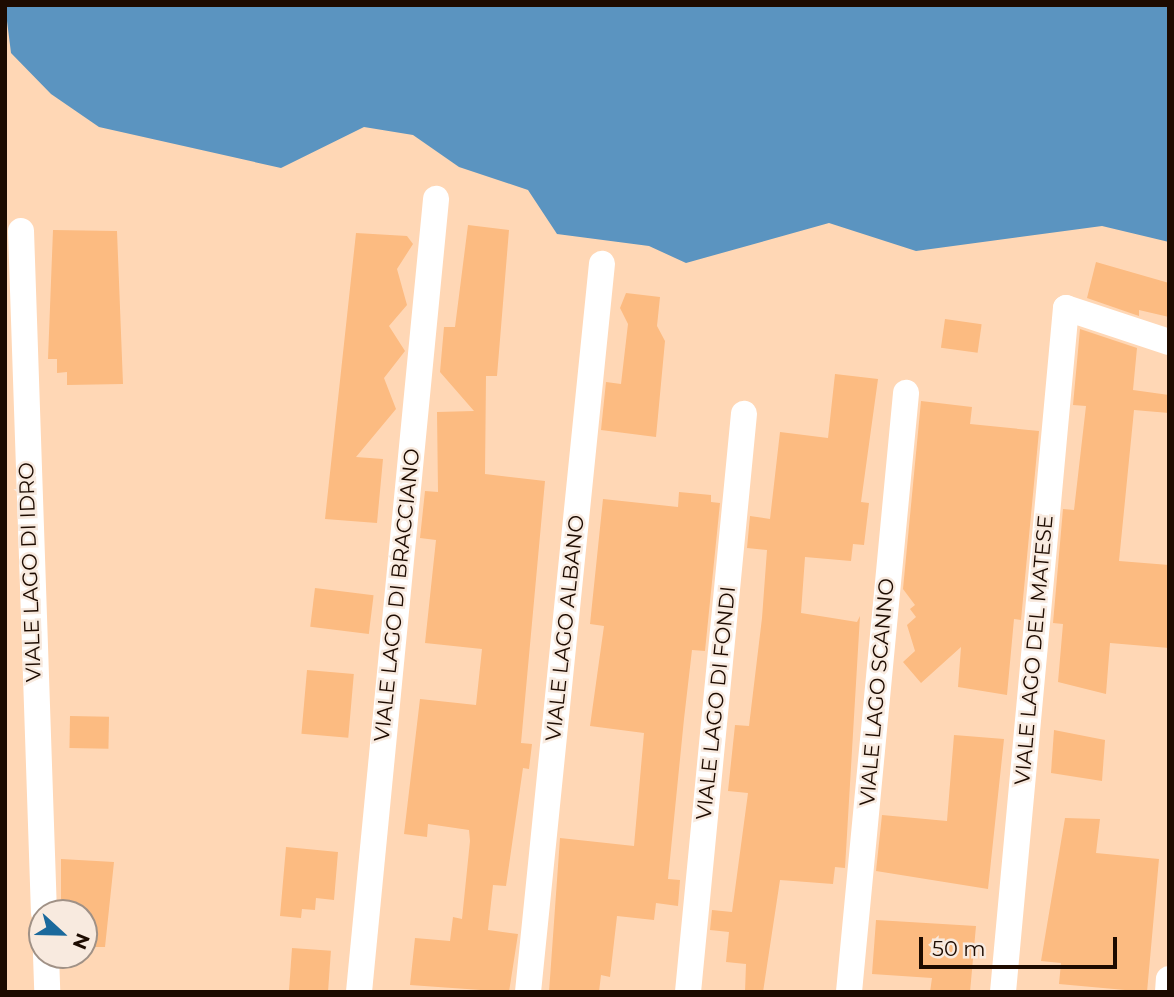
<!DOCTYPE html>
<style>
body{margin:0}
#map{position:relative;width:1174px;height:997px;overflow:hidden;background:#ffd7b5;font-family:Montserrat,sans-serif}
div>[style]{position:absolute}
.water>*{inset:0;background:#5b94c0}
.building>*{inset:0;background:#fcbb81;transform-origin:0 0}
.street>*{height:26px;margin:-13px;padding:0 13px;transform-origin:13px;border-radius:13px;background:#fff}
span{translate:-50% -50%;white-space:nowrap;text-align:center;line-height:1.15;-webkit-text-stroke:5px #f8eadf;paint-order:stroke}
.street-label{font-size:21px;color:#1d0b00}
.frame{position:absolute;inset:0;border:7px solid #1d0b00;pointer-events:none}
.north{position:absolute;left:28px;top:899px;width:70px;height:70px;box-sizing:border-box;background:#f8eadf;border:2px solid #a09186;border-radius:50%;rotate:112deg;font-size:19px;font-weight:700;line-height:28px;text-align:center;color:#1d0b00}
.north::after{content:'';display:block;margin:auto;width:24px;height:32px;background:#1b699c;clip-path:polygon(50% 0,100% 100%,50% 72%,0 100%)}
.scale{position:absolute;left:919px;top:937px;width:198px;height:32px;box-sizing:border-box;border:4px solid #1d0b00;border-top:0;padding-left:9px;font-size:21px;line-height:24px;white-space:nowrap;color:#1d0b00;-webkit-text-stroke:5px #f8eadf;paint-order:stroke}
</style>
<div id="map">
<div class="water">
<div style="clip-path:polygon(5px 5px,1169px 5px,1169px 242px,1102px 226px,916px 251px,829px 223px,686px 263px,649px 246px,557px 234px,528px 190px,459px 167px,413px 135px,364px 127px,281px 168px,99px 127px,51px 94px,11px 53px)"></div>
</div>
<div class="building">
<div style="clip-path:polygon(468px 225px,509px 230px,497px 376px,486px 376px,485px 474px,545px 481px,521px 743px,532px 744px,529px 769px,523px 768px,506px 886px,493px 885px,488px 930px,518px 934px,509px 992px,410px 985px,415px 938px,450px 941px,453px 917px,462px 919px,470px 841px,469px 830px,428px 824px,427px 837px,404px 834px,420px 699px,476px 705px,482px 649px,425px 643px,436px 540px,420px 538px,425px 491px,438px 492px,437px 412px,474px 411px,440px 372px,444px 327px,455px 327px)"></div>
<div style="clip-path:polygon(53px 230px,117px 231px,123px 384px,67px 385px,67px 372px,57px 373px,57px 359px,48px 359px)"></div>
<div style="clip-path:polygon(356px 233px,407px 236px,413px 244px,397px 269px,407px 305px,389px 326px,405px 351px,384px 378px,396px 409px,356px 457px,383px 459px,377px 523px,325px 519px)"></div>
<div style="clip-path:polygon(1096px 262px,1169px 283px,1169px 317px,1139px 310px,1139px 316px,1087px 298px)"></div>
<div style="clip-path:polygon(626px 293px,660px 297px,657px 326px,665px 341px,656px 437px,601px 430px,606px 382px,621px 384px,628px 324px,620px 308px)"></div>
<div style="left:945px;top:319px;width:37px;height:29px;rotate:8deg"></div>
<div style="clip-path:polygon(1080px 329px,1137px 348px,1133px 390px,1169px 395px,1169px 413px,1134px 410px,1119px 561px,1169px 565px,1169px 648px,1110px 643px,1106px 694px,1058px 682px,1063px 624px,1053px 623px,1063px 509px,1074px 510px,1086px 406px,1073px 405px)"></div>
<div style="clip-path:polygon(835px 374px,878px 379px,861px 502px,869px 503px,864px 545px,853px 544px,851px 561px,805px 557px,801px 613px,857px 622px,860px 616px,845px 868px,835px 867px,833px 884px,780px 880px,763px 992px,745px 992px,746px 964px,726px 962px,729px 932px,710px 930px,712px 910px,732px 912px,748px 793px,728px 791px,735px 725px,749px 726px,762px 618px,767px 550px,747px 548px,750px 516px,770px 519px,780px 432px,828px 438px)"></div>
<div style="clip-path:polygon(921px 401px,972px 407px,970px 424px,1039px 431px,1021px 620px,1014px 619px,1007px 695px,958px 687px,961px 647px,921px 683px,903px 662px,915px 651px,907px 625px,916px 617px,910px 609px,915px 605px,903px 589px)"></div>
<div style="clip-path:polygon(679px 492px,711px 495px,711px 502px,720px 503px,705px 651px,692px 650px,684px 719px,668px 879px,680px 880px,678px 906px,656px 903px,654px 920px,617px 916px,610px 977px,601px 975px,599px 992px,549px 992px,560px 838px,634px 846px,644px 733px,590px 726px,604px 626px,590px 624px,603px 499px,678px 507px)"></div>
<div style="left:315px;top:588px;width:59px;height:39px;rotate:7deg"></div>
<div style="left:307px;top:670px;width:47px;height:64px;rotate:5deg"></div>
<div style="left:70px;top:716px;width:39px;height:32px;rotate:1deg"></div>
<div style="clip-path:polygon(1054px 730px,1105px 740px,1102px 781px,1051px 773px)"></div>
<div style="clip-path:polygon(954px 735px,1004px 739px,988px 889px,876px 871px,882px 815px,947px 821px)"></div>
<div style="clip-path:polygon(1065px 818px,1100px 819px,1096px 853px,1159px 859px,1147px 992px,1059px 984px,1061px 963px,1041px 961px)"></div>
<div style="clip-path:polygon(286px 847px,338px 852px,334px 900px,316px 898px,315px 910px,302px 909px,301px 918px,280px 916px)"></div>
<div style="clip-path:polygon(61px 859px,114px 862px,105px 947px,84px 947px,84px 913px,61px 913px)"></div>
<div style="clip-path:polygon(876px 920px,976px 926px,970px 992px,930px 992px,932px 978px,872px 974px)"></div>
<div style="left:292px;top:948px;width:39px;height:44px;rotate:4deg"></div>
</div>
<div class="street">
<div style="left:21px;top:231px;width:682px;rotate:88.07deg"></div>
<div style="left:46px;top:955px;width:37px;rotate:88deg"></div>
<div style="left:359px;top:992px;width:797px;rotate:-84.45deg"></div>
<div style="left:528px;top:992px;width:732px;rotate:-84.2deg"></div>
<div style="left:688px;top:992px;width:581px;rotate:-84.47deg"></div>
<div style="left:849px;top:992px;width:602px;rotate:-84.56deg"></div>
<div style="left:1003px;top:992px;width:687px;rotate:-84.74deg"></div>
<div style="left:1066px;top:308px;width:108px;rotate:18.3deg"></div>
<div style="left:1168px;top:992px;width:13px;rotate:-86deg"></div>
</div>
<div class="street-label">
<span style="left:30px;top:572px;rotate:-92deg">VIALE LAGO DI IDRO</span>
<span style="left:397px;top:595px;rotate:-84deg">VIALE LAGO DI BRACCIANO</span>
<span style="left:565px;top:628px;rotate:-84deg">VIALE LAGO ALBANO</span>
<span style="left:1034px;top:650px;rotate:-85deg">VIALE LAGO DEL MATESE</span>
<span style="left:877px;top:692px;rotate:-85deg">VIALE LAGO SCANNO</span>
<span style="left:716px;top:703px;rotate:-84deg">VIALE LAGO DI FONDI</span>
</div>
<div class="frame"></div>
<div class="north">N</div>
<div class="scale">50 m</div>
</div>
